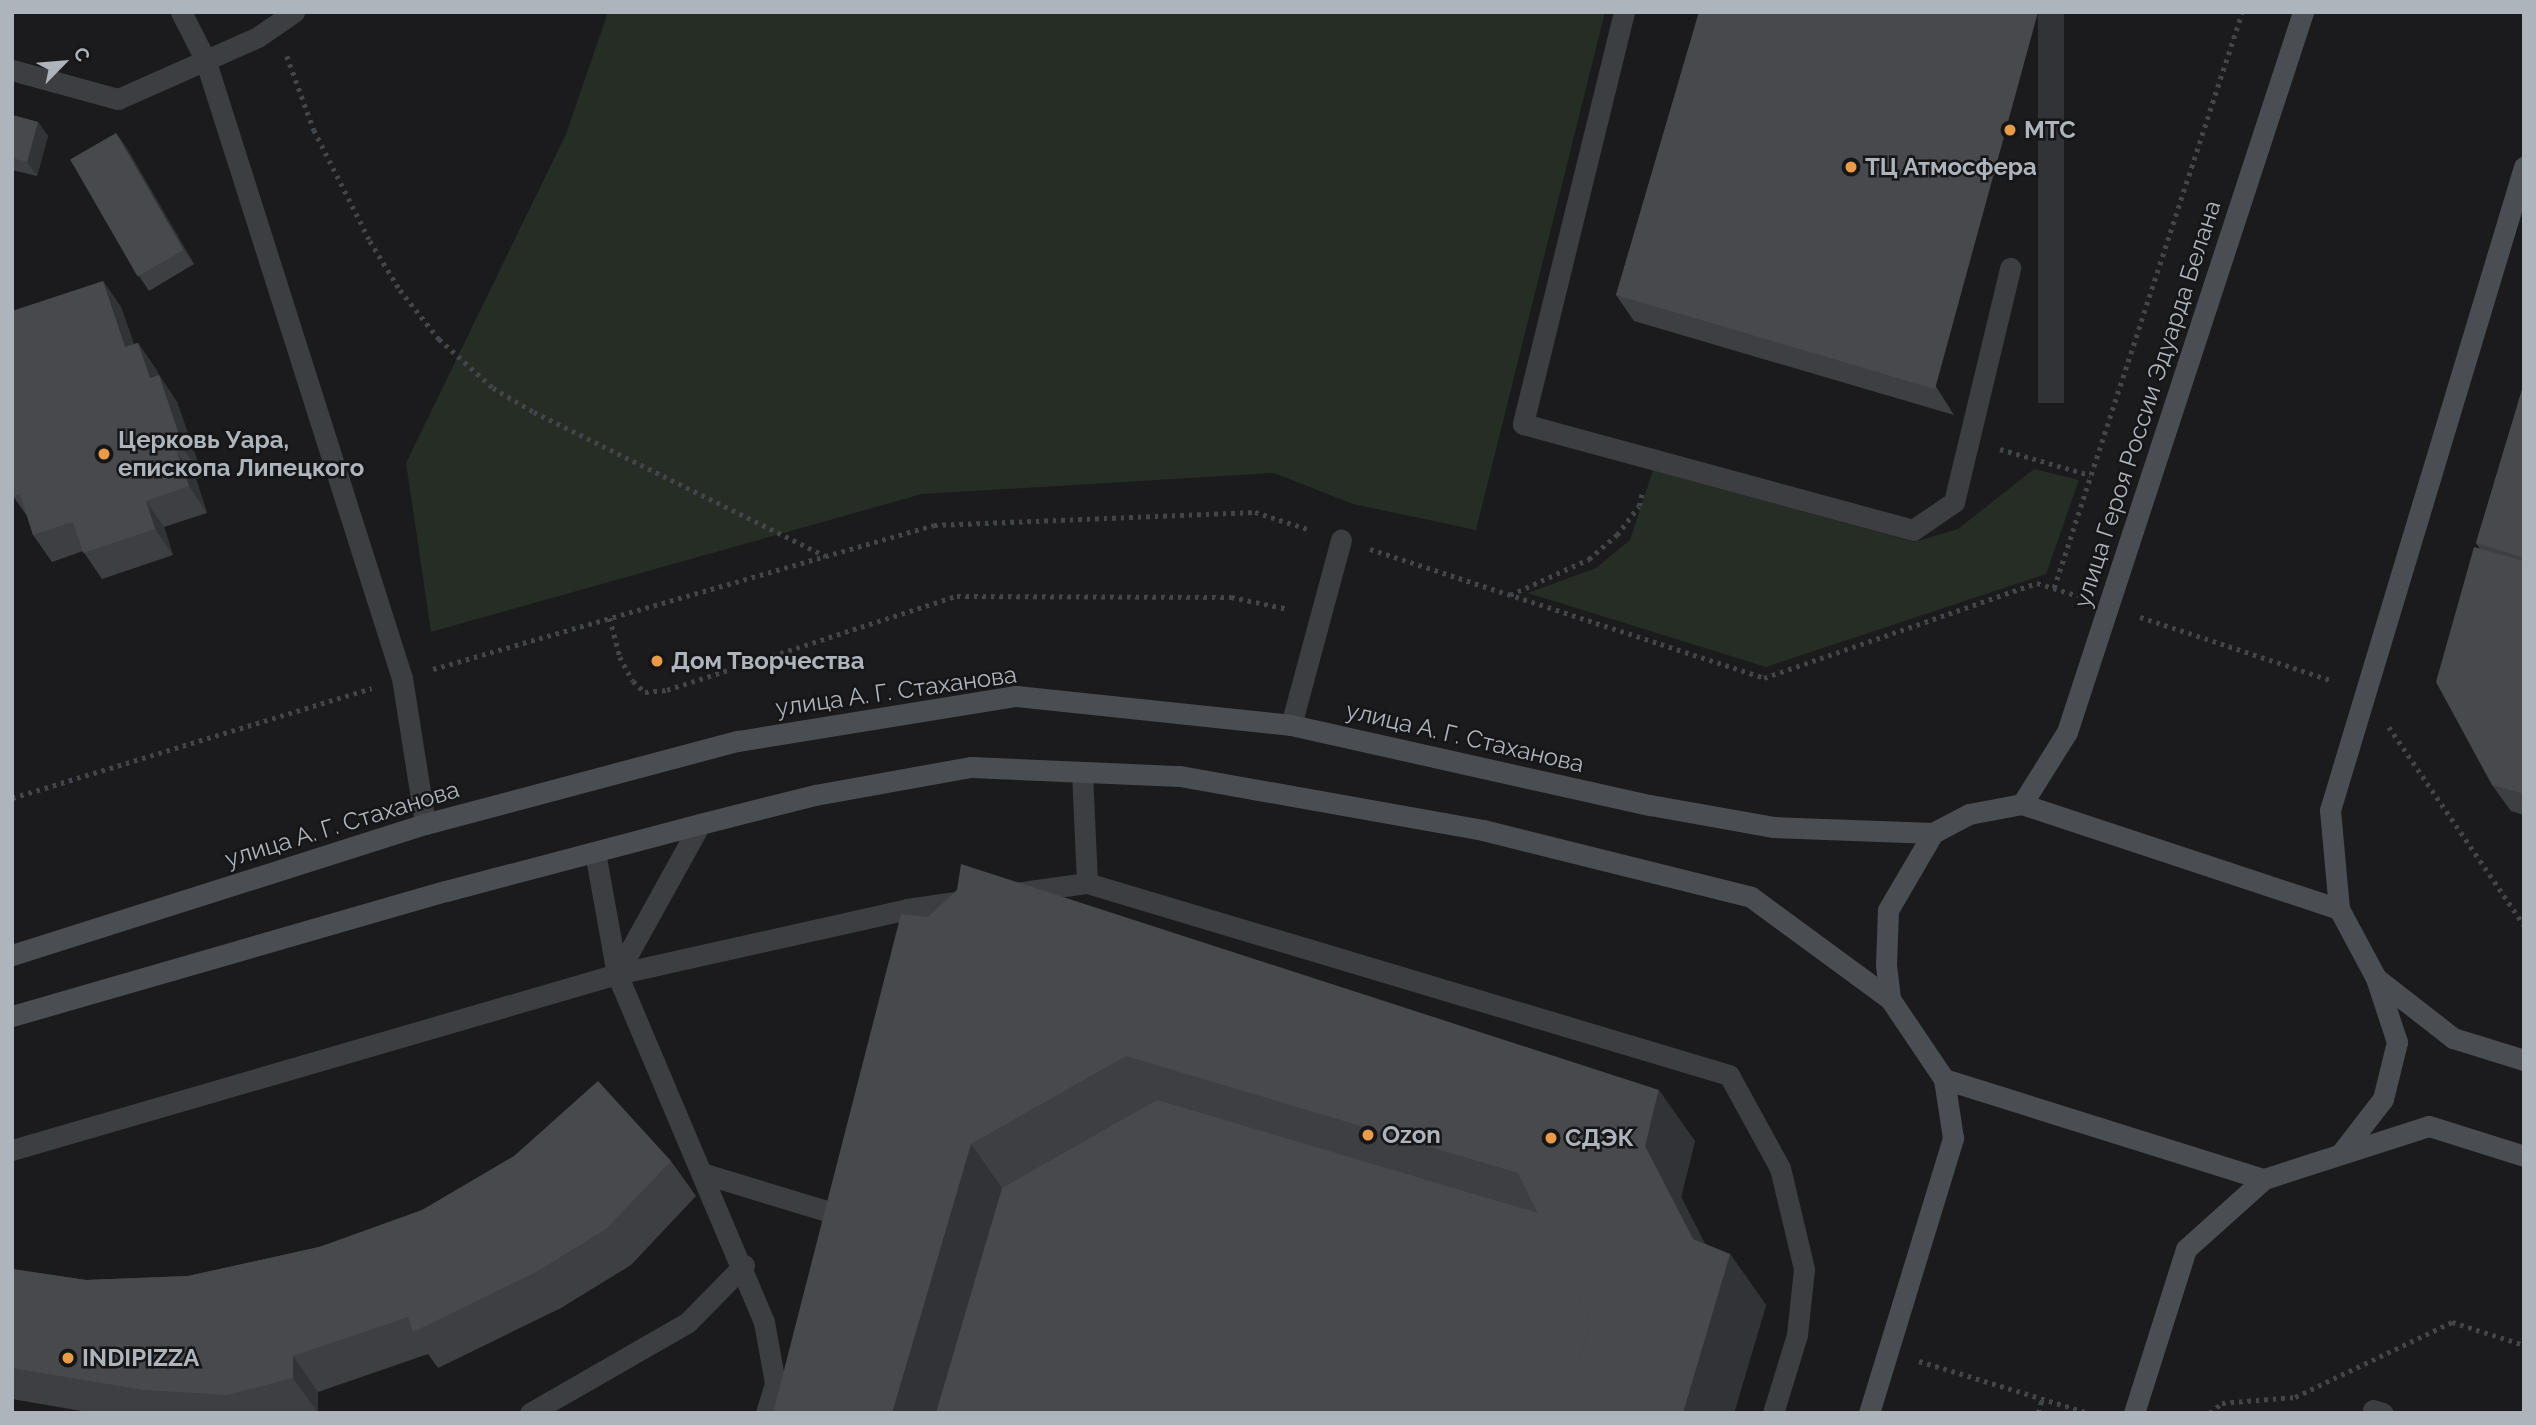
<!DOCTYPE html>
<meta charset="utf-8">
<style>
body{margin:0}
#map{position:relative;width:2536px;height:1425px;overflow:hidden;background:#1b1b1d;font-family:Raleway,sans-serif}
div>[style]{position:absolute}
.green>*{inset:0;background:#252d25}
.path>*{height:4.5px;margin-top:-2.25px;transform-origin:0;background:repeating-linear-gradient(90deg,#424549 0 3.5px,transparent 0 8.5px)}
.lane>*{height:21px;margin:-10.5px;padding:0 10.5px;transform-origin:10.5px;border-radius:10.5px;background:#3c3e42}
.street>*{height:21px;margin:-10.5px;padding:0 10.5px;transform-origin:10.5px;border-radius:10.5px;background:#3c3e42}
.secondary>*{height:21px;margin:-10.5px;padding:0 10.5px;transform-origin:10.5px;border-radius:10.5px;background:#4a4d52}
.wall>*{inset:0;background:#3e3f42}
.shaded-wall>*{inset:0;background:#323336;transform-origin:0 0}
.building>*{inset:0;background:#48494d;transform-origin:0 0}
.dots>*{width:19px;height:19px;translate:-50% -50%;box-sizing:border-box;border:4px solid #161618;border-radius:50%}
span{translate:-50% -50%;white-space:nowrap;text-align:center;line-height:1.15;-webkit-text-stroke:5px #161618;paint-order:stroke}
.poi-label{font-size:24px;color:#aeb4bc;font-weight:700}
.left{translate:0 -50%;text-align:left}
.street-label{font-size:24px;color:#aeb4bc}
.frame{position:absolute;inset:0;border:14px solid #aeb4bc;pointer-events:none}
.north{position:absolute;left:28px;top:28px;width:70px;height:70px;-webkit-text-stroke:5px #161618;paint-order:stroke;rotate:65deg;font-size:19px;font-weight:700;line-height:28px;text-align:center;color:#aeb4bc}
.north::after{content:'';display:block;margin:auto;width:24px;height:32px;background:#aeb4bc;clip-path:polygon(50% 0,100% 100%,50% 72%,0 100%)}
</style>
<div id="map">
<div class="green">
<div style="clip-path:polygon(608px 12px,1605px 12px,1476px 530px,1353px 504px,1274px 473px,922px 494px,431px 632px,406px 463px,566px 134px)"></div>
<div style="clip-path:polygon(2034px 469px,2079px 480px,2046px 574px,1766px 667px,1528px 593px,1596px 568px,1630px 540px,1653px 470px,1914px 542px,1958px 529px)"></div>
</div>
<div class="path">
<div style="left:287px;top:56px;width:79px;rotate:70deg"></div>
<div style="left:314px;top:130px;width:124px;rotate:63.2deg"></div>
<div style="left:370px;top:241px;width:57px;rotate:58.5deg"></div>
<div style="left:400px;top:290px;width:63px;rotate:51.5deg"></div>
<div style="left:439px;top:339px;width:73px;rotate:42.2deg"></div>
<div style="left:493px;top:388px;width:48px;rotate:30.3deg"></div>
<div style="left:534px;top:412px;width:325px;rotate:26.3deg"></div>
<div style="left:2000px;top:449px;width:94px;rotate:16.1deg"></div>
<div style="left:1370px;top:549px;width:415px;rotate:18.1deg"></div>
<div style="left:1764px;top:678px;width:289px;rotate:-19.2deg"></div>
<div style="left:2037px;top:583px;width:43px;rotate:17.6deg"></div>
<div style="left:2054px;top:588px;width:606px;rotate:-71.92deg"></div>
<div style="left:1510px;top:595px;width:87px;rotate:-24.5deg"></div>
<div style="left:1589px;top:559px;width:37px;rotate:-41deg"></div>
<div style="left:1617px;top:535px;width:36px;rotate:-53deg"></div>
<div style="left:1639px;top:506px;width:17px;rotate:-77deg"></div>
<div style="left:2140px;top:617px;width:204px;rotate:18.3deg"></div>
<div style="left:610px;top:618px;width:40px;rotate:75.6deg"></div>
<div style="left:620px;top:657px;width:27px;rotate:62deg"></div>
<div style="left:633px;top:681px;width:16px;rotate:43deg"></div>
<div style="left:645px;top:692px;width:22px;rotate:-5deg"></div>
<div style="left:667px;top:690px;width:305px;rotate:-18deg"></div>
<div style="left:957px;top:596px;width:274px;rotate:0.2deg"></div>
<div style="left:1231px;top:597px;width:59px;rotate:11.7deg"></div>
<div style="left:433px;top:669px;width:521px;rotate:-16.04deg"></div>
<div style="left:934px;top:525px;width:321px;rotate:-2.3deg"></div>
<div style="left:1255px;top:512px;width:59px;rotate:17.8deg"></div>
<div style="left:2389px;top:727px;width:240px;rotate:55.7deg"></div>
<div style="left:12px;top:798px;width:376px;rotate:-17deg"></div>
<div style="left:1919px;top:1361px;width:178px;rotate:17deg"></div>
<div style="left:2038px;top:1413px;width:15px;rotate:-74deg"></div>
<div style="left:2210px;top:1413px;width:16px;rotate:-40deg"></div>
<div style="left:2222px;top:1403px;width:73px;rotate:-4.7deg"></div>
<div style="left:2295px;top:1397px;width:174px;rotate:-25.5deg"></div>
<div style="left:2452px;top:1322px;width:76px;rotate:17.7deg"></div>
</div>
<div class="lane">
<div style="left:181px;top:12px;width:53px;rotate:62.9deg"></div>
<div style="left:205px;top:59px;width:650px;rotate:72.35deg"></div>
<div style="left:402px;top:678px;width:148px;rotate:81deg"></div>
<div style="left:1624px;top:12px;width:424px;rotate:103.8deg"></div>
<div style="left:1523px;top:424px;width:404px;rotate:15.2deg"></div>
<div style="left:1913px;top:530px;width:50px;rotate:-34.3deg"></div>
<div style="left:1954px;top:502px;width:241px;rotate:-76.5deg"></div>
<div style="left:12px;top:70px;width:110px;rotate:15.3deg"></div>
<div style="left:118px;top:99px;width:153px;rotate:-23.9deg"></div>
<div style="left:258px;top:37px;width:44px;rotate:-34.8deg"></div>
<div style="left:1291px;top:725px;width:192px;rotate:-74.9deg"></div>
<div style="left:1082px;top:772px;width:111px;rotate:87.4deg"></div>
<div style="left:1015px;top:893px;width:73px;rotate:-7.9deg"></div>
<div style="left:1087px;top:883px;width:670px;rotate:16.65deg"></div>
<div style="left:1729px;top:1075px;width:106px;rotate:61.3deg"></div>
<div style="left:1780px;top:1168px;width:104px;rotate:76.6deg"></div>
<div style="left:1804px;top:1269px;width:66px;rotate:96.1deg"></div>
<div style="left:1797px;top:1335px;width:82px;rotate:107.1deg"></div>
<div style="left:705px;top:1174px;width:152px;rotate:16.9deg"></div>
<div style="left:2373px;top:1410px;width:10px;rotate:17deg"></div>
<div style="left:530px;top:1413px;width:182px;rotate:-29.9deg"></div>
<div style="left:688px;top:1322px;width:80px;rotate:-45.5deg"></div>
<div style="left:766px;top:1413px;width:31px;rotate:-73deg"></div>
<div style="left:775px;top:1383px;width:62px;rotate:-100.2deg"></div>
<div style="left:764px;top:1322px;width:378px;rotate:-112.9deg"></div>
<div style="left:617px;top:974px;width:297px;rotate:-12.6deg"></div>
<div style="left:907px;top:909px;width:63px;rotate:-8.3deg"></div>
</div>
<div class="street">
<div style="left:595px;top:852px;width:124px;rotate:79.8deg"></div>
<div style="left:12px;top:1150px;width:630px;rotate:-16.22deg"></div>
<div style="left:617px;top:974px;width:171px;rotate:-61deg"></div>
</div>
<div class="secondary">
<div style="left:2022px;top:804px;width:85px;rotate:-58deg"></div>
<div style="left:2067px;top:732px;width:758px;rotate:-71.85deg"></div>
<div style="left:2339px;top:909px;width:99px;rotate:-95.2deg"></div>
<div style="left:2330px;top:810px;width:672px;rotate:-73.21deg"></div>
<div style="left:12px;top:955px;width:433px;rotate:-17.6deg"></div>
<div style="left:425px;top:824px;width:324px;rotate:-14.9deg"></div>
<div style="left:738px;top:741px;width:282px;rotate:-9.2deg"></div>
<div style="left:1016px;top:696px;width:277px;rotate:6deg"></div>
<div style="left:1291px;top:725px;width:368px;rotate:12.6deg"></div>
<div style="left:1650px;top:805px;width:126px;rotate:10.1deg"></div>
<div style="left:1774px;top:827px;width:159px;rotate:2.2deg"></div>
<div style="left:2376px;top:978px;width:98px;rotate:37.9deg"></div>
<div style="left:2453px;top:1038px;width:74px;rotate:17.2deg"></div>
<div style="left:12px;top:1016px;width:452px;rotate:-16.1deg"></div>
<div style="left:446px;top:891px;width:263px;rotate:-14.8deg"></div>
<div style="left:700px;top:824px;width:119px;rotate:-14.2deg"></div>
<div style="left:815px;top:795px;width:158px;rotate:-10.2deg"></div>
<div style="left:971px;top:767px;width:209px;rotate:2.5deg"></div>
<div style="left:1180px;top:776px;width:308px;rotate:10.1deg"></div>
<div style="left:1483px;top:830px;width:276px;rotate:14deg"></div>
<div style="left:1751px;top:897px;width:172px;rotate:36.3deg"></div>
<div style="left:2342px;top:1152px;width:67px;rotate:-52.3deg"></div>
<div style="left:2383px;top:1099px;width:59px;rotate:-76.2deg"></div>
<div style="left:2397px;top:1042px;width:67px;rotate:-108.2deg"></div>
<div style="left:2376px;top:978px;width:78px;rotate:-118.2deg"></div>
<div style="left:2339px;top:909px;width:334px;rotate:-161.7deg"></div>
<div style="left:2022px;top:804px;width:54px;rotate:169.3deg"></div>
<div style="left:1969px;top:814px;width:41px;rotate:152.2deg"></div>
<div style="left:1933px;top:833px;width:89px;rotate:120.3deg"></div>
<div style="left:1888px;top:910px;width:55px;rotate:92.1deg"></div>
<div style="left:1886px;top:965px;width:34px;rotate:83deg"></div>
<div style="left:1890px;top:999px;width:97px;rotate:56deg"></div>
<div style="left:1944px;top:1079px;width:335px;rotate:17.4deg"></div>
<div style="left:2264px;top:1179px;width:173px;rotate:-17.8deg"></div>
<div style="left:2429px;top:1126px;width:100px;rotate:17.5deg"></div>
<div style="left:1869px;top:1413px;width:288px;rotate:-73deg"></div>
<div style="left:1953px;top:1138px;width:60px;rotate:-98.7deg"></div>
<div style="left:2134px;top:1413px;width:172px;rotate:-72.4deg"></div>
<div style="left:2186px;top:1249px;width:105px;rotate:-41.9deg"></div>
</div>
<div class="wall">
<div style="clip-path:polygon(1699px 12px,1954px 415px,1634px 321px,1616px 295px)"></div>
<div style="clip-path:polygon(12px 115px,38px 122px,48px 136px,37px 176px,12px 170px)"></div>
<div style="clip-path:polygon(116px 133px,126px 147px,194px 264px,149px 291px,139px 276px)"></div>
<div style="clip-path:polygon(103px 281px,121px 307px,134px 344px,138px 343px,177px 402px,203px 477px,196px 479px,207px 513px,164px 527px,173px 555px,102px 579px,83px 551px,52px 562px,33px 535px,27px 516px,13px 496px)"></div>
<div style="clip-path:polygon(2524px 383px,2524px 815px,2511px 811px,2492px 785px,2480px 549px,2476px 543px)"></div>
<div style="clip-path:polygon(957px 890px,1695px 1141px,1681px 1197px,1705px 1244px,1730px 1254px,1766px 1305px,1734px 1413px,773px 1413px,928px 917px)"></div>
<div style="clip-path:polygon(671px 1161px,696px 1196px,631px 1265px,561px 1308px,438px 1368px,428px 1354px,318px 1392px,318px 1413px,93px 1413px,12px 1399px,12px 1269px,86px 1280px,188px 1276px,319px 1247px)"></div>
</div>
<div class="shaded-wall">
<div style="left:2038px;top:12px;width:26px;height:391px"></div>
<div style="clip-path:polygon(38px 122px,48px 136px,37px 176px,27px 162px)"></div>
<div style="clip-path:polygon(116px 133px,126px 147px,194px 264px,184px 250px)"></div>
<div style="clip-path:polygon(103px 281px,121px 307px,144px 374px,125px 347px)"></div>
<div style="clip-path:polygon(138px 343px,157px 370px,169px 405px,150px 378px)"></div>
<div style="clip-path:polygon(159px 375px,177px 402px,203px 477px,184px 450px)"></div>
<div style="clip-path:polygon(177px 452px,196px 479px,207px 513px,189px 486px)"></div>
<div style="clip-path:polygon(146px 501px,164px 527px,173px 555px,155px 529px)"></div>
<div style="clip-path:polygon(1659px 1090px,1695px 1141px,1681px 1197px,1723px 1279px,1730px 1254px,1766px 1305px,1734px 1413px,1683px 1413px,1693px 1239px,1645px 1146px)"></div>
<div style="clip-path:polygon(971px 1144px,1007px 1195px,943px 1413px,892px 1413px)"></div>
<div style="clip-path:polygon(293px 1356px,318px 1392px,318px 1413px,293px 1378px)"></div>
</div>
<div class="building">
<div style="clip-path:polygon(1699px 12px,2038px 12px,1935px 389px,1616px 295px)"></div>
<div style="clip-path:polygon(12px 115px,38px 122px,27px 162px,12px 158px)"></div>
<div style="left:116px;top:133px;width:135px;height:53px;rotate:60deg"></div>
<div style="clip-path:polygon(103px 281px,125px 347px,138px 343px,150px 378px,159px 375px,184px 450px,177px 452px,189px 486px,146px 501px,155px 529px,83px 553px,73px 522px,33px 535px,20px 494px,13px 496px,12px 494px,12px 311px)"></div>
<div style="clip-path:polygon(2524px 383px,2524px 558px,2476px 543px)"></div>
<div style="clip-path:polygon(2474px 547px,2524px 561px,2524px 794px,2492px 785px,2436px 682px)"></div>
<div style="clip-path:polygon(961px 864px,1659px 1090px,1645px 1146px,1693px 1239px,1730px 1254px,1683px 1413px,1563px 1413px,1591px 1322px,1518px 1173px,1126px 1056px,971px 1144px,892px 1413px,773px 1413px,901px 914px,928px 917px,957px 890px)"></div>
<div style="clip-path:polygon(598px 1081px,671px 1161px,606px 1229px,536px 1272px,413px 1332px,408px 1317px,293px 1356px,293px 1378px,227px 1395px,144px 1390px,12px 1368px,12px 1269px,86px 1280px,188px 1276px,319px 1247px,422px 1210px,514px 1156px)"></div>
<div style="clip-path:polygon(1157px 1100px,1538px 1213px,1591px 1322px,1563px 1413px,936px 1413px,1002px 1188px)"></div>
</div>
<div class="dots">
<div style="left:2010px;top:130px;background:#e99b47"></div>
<div style="left:1851px;top:167px;background:#e99b47"></div>
<div style="left:104px;top:454px;background:#e99b47"></div>
<div style="left:657px;top:661px;background:#e99b47"></div>
<div style="left:1368px;top:1135px;background:#e99b47"></div>
<div style="left:1551px;top:1138px;background:#e99b47"></div>
<div style="left:68px;top:1358px;background:#e99b47"></div>
</div>
<div class="poi-label">
<span class="left" style="left:2024px;top:130px">МТС</span>
<span class="left" style="left:1865px;top:167px">ТЦ Атмосфера</span>
<span class="left" style="left:118px;top:454px">Церковь Уара,<br>епископа Липецкого</span>
<span class="left" style="left:671px;top:661px">Дом Творчества</span>
<span class="left" style="left:1382px;top:1135px">Ozon</span>
<span class="left" style="left:1565px;top:1138px">СДЭК</span>
<span class="left" style="left:82px;top:1358px">INDIPIZZA</span>
</div>
<div class="street-label">
<span style="left:2147px;top:404px;rotate:-72deg">улица Героя России Эдуарда Белана</span>
<span style="left:896px;top:691px;rotate:-8deg">улица А. Г. Стаханова</span>
<span style="left:1465px;top:737px;rotate:13deg">улица А. Г. Стаханова</span>
<span style="left:342px;top:824px;rotate:-17deg">улица А. Г. Стаханова</span>
</div>
<div class="frame"></div>
<div class="north">С</div>
</div>
